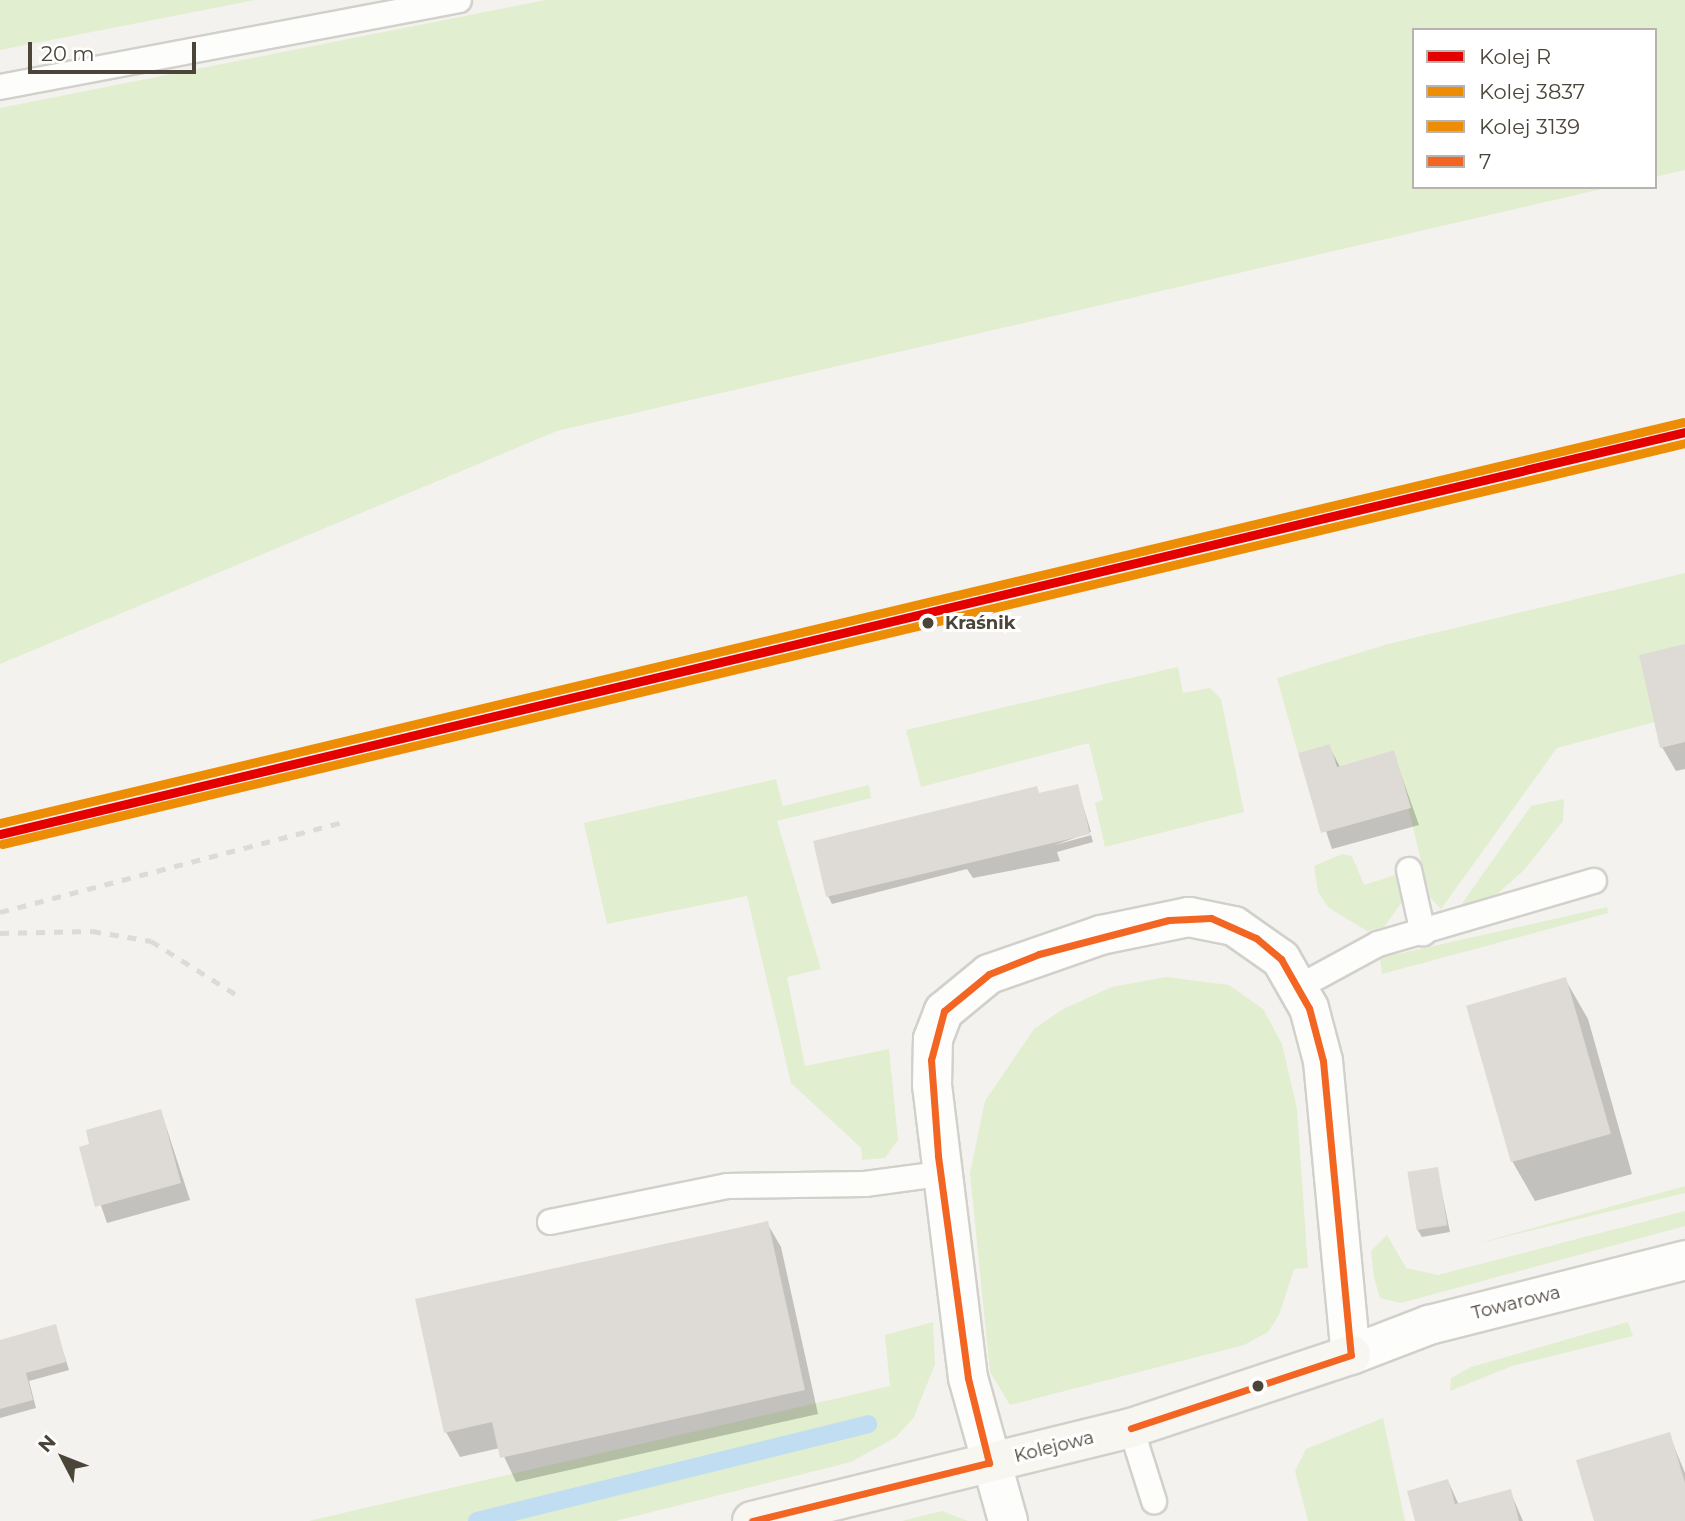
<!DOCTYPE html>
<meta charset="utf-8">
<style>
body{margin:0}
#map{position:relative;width:1685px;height:1521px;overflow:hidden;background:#f4f2ee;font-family:Montserrat,sans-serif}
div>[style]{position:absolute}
.green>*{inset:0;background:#e1eecf}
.shadow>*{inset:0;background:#0003}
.stream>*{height:18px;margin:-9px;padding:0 9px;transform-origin:9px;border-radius:9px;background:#c0ddf1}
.building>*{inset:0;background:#dedbd6;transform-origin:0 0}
.roads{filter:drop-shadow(2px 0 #d2d0cb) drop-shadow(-2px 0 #d2d0cb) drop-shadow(0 2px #d2d0cb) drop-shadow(0 -2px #d2d0cb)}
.lane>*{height:24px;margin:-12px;padding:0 12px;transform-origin:12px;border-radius:12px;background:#fdfdfc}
.street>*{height:38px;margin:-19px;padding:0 19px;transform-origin:19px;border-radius:19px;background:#fdfdfc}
.secondary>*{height:38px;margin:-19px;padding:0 19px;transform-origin:19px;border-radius:19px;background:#f7f6f1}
.rail>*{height:5px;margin-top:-2.5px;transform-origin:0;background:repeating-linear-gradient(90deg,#dbdbda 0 9px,transparent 0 18px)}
.bus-1>*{height:7px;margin:-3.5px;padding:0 3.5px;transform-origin:3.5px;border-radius:3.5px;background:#f26522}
.rail-1>*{height:9px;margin:-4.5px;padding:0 4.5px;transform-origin:4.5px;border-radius:4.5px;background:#e50000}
.rail-2>*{height:9px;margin:-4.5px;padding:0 4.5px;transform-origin:4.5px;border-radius:4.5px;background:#ed8d06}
.rail-3>*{height:9px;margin:-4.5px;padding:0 4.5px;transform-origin:4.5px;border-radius:4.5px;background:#ed8d06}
.dots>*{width:19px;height:19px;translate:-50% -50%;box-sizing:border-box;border:4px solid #fff;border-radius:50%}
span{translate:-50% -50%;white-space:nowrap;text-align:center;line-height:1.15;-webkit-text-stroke:6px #fff;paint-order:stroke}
.stop-label{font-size:18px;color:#4b4439;font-weight:700}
.left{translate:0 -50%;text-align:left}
.street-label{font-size:18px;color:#4b4439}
.legend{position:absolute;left:1412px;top:28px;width:245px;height:161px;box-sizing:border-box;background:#fff;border:2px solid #b7b4b0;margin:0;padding:9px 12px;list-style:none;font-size:21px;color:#4b4439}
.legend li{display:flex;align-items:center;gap:14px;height:35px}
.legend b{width:35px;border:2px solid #b7b4b0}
.north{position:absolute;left:28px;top:1423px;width:70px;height:70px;-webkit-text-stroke:5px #fff;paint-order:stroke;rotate:312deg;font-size:19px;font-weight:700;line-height:28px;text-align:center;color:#4b4439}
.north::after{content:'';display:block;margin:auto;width:24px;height:32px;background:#4b4439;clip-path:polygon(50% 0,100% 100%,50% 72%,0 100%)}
.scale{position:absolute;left:28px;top:42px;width:168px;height:32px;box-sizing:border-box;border:4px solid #4b4439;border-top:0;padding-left:9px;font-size:21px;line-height:24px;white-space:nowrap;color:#4b4439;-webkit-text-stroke:5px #fff;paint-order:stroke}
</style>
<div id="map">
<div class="green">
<div style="clip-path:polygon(0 0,255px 0,0 50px)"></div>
<div style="clip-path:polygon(546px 0,1685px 0,1685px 170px,1655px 177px,1655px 30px,1414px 30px,1414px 187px,1610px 187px,557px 431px,0 664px,0 108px)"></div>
<div style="clip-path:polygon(1685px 573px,1685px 644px,1655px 722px,1557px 748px,1441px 909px,1430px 897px,1394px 750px,1337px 767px,1330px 744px,1298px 753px,1277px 678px,1388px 644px)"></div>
<div style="clip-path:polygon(1178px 667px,1183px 693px,1210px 688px,1221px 699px,1244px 812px,1105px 847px,1095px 803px,1103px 800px,1089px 743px,921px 787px,906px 730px)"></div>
<div style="clip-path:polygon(776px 779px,783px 806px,869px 785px,871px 798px,777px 821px,821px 969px,787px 977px,805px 1066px,889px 1049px,898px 1140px,885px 1158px,862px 1160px,861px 1148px,791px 1083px,747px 896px,607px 924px,584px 823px)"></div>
<div style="clip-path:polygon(1564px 799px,1563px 821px,1525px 869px,1495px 896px,1456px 912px,1531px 806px)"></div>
<div style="clip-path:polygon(1342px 854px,1352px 856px,1364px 885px,1395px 875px,1402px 902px,1384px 927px,1367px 931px,1329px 908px,1318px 892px,1314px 866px)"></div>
<div style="clip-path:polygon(1607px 907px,1608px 913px,1382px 974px,1380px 958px)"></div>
<div style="clip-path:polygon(1166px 977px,1229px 985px,1263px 1009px,1282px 1044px,1297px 1109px,1308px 1268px,1294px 1269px,1279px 1315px,1268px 1332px,1244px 1345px,1010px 1405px,990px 1372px,970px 1173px,985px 1101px,1034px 1029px,1063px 1009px,1112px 987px)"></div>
<div style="clip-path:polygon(1685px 1186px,1685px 1193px,1472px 1245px)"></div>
<div style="clip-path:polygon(1685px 1211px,1685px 1226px,1401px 1303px,1380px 1298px,1374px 1278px,1371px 1251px,1387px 1235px,1406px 1268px,1438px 1275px)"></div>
<div style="clip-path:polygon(933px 1322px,935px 1364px,914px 1417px,896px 1437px,851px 1462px,616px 1521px,309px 1521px,890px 1386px,885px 1335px)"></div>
<div style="clip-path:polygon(1628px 1322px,1633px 1336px,1512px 1366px,1450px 1391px,1451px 1378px,1471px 1367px)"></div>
<div style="clip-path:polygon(1383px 1418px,1405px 1521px,1308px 1521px,1295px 1471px,1306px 1449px)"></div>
<div style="clip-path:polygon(942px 1511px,968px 1521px,902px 1521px)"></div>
</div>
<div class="shadow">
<div style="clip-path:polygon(1685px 646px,1685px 769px,1676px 771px,1662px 747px)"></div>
<div style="clip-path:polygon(1329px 746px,1340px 767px,1393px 752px,1419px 825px,1332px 849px,1300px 754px)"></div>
<div style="clip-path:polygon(1077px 786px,1091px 832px,1055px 845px,1091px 835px,1093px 842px,1057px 852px,1060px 861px,973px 878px,967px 869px,832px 904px,828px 896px,1036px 788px,1040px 795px)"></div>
<div style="clip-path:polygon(1565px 979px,1588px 1019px,1632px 1174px,1535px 1201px,1512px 1161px)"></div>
<div style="clip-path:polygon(161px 1111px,190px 1200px,107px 1223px,81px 1148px)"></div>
<div style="clip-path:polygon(1437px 1169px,1450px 1232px,1422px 1237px,1417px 1229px)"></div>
<div style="clip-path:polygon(767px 1223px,781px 1247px,818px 1414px,516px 1482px,500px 1448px,460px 1457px,446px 1432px)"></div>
<div style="clip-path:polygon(55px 1326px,69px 1370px,29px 1381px,36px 1408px,0 1418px,0 1341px)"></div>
<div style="clip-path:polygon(1669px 1434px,1685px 1473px,1685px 1521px,1596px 1521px)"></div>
<div style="clip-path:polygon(1448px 1481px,1459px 1505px,1510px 1491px,1523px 1521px,1416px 1521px)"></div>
</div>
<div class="stream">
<div style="left:477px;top:1521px;width:403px;rotate:-13.9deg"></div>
</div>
<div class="building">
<div style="clip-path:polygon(1685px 644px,1685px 742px,1660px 748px,1639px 655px)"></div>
<div style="clip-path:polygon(1330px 744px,1337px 767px,1394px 750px,1411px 808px,1321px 833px,1298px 753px)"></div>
<div style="clip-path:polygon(1078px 784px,1090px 834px,826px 897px,813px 841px,1037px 786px,1039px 793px)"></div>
<div style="left:1566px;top:977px;width:163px;height:104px;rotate:74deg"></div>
<div style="clip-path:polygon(161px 1109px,181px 1183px,95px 1207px,79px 1147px,89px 1144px,86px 1130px)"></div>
<div style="left:1438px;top:1167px;width:59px;height:31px;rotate:81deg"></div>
<div style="clip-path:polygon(768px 1221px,805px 1390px,500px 1458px,492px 1422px,444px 1433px,415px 1299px)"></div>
<div style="clip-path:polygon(56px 1324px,66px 1362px,26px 1373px,33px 1400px,0 1409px,0 1340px)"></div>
<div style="clip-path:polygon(1670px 1432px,1685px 1483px,1685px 1521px,1594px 1521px,1576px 1460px)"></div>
<div style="clip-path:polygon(1448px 1479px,1455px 1504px,1511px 1489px,1519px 1521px,1415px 1521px,1407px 1491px)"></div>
</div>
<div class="roads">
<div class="lane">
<div style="left:0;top:87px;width:467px;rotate:-10.7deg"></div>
<div style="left:1409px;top:870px;width:65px;rotate:77.5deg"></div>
<div style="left:1299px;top:987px;width:90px;rotate:-28.6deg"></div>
<div style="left:1378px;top:944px;width:225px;rotate:-16.3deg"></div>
<div style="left:550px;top:1222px;width:181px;rotate:-11.5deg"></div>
<div style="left:727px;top:1186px;width:138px;rotate:-0.8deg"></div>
<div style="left:865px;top:1184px;width:76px;rotate:-7.6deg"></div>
<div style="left:1131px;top:1428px;width:77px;rotate:72.5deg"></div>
</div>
<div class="street">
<div style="left:1008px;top:1521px;width:148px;rotate:-105.6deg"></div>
<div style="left:968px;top:1378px;width:295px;rotate:-97deg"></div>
<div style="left:932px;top:1085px;width:46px;rotate:-88.8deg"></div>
<div style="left:933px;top:1039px;width:30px;rotate:-69deg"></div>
<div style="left:944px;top:1011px;width:58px;rotate:-39.4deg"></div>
<div style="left:989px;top:974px;width:119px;rotate:-19.2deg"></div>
<div style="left:1101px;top:935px;width:90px;rotate:-11.6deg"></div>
<div style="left:1189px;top:917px;width:46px;rotate:11.3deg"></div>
<div style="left:1234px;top:926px;width:57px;rotate:35.1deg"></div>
<div style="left:1281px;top:959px;width:56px;rotate:60.3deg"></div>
<div style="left:1309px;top:1008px;width:55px;rotate:75.2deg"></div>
<div style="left:1323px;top:1061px;width:295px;rotate:84.6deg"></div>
<div style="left:1351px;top:1355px;width:84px;rotate:-21deg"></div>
<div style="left:1429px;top:1325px;width:264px;rotate:-14.2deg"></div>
</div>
<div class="secondary">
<div style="left:752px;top:1521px;width:390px;rotate:-13.8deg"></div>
<div style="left:1131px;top:1428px;width:232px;rotate:-18.4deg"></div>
</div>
</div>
<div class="rail">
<div style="left:0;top:912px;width:354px;rotate:-14.7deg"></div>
<div style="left:0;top:933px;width:92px;rotate:-1.2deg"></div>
<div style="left:92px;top:931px;width:60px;rotate:9.6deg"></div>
<div style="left:151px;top:941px;width:105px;rotate:32.2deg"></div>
</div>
<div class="bus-1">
<div style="left:752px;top:1521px;width:244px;rotate:-13.8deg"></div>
<div style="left:989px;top:1463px;width:88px;rotate:-103.9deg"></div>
<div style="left:968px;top:1378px;width:225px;rotate:-97.7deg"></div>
<div style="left:938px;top:1155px;width:95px;rotate:-94.2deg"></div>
<div style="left:931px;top:1060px;width:51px;rotate:-75.1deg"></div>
<div style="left:944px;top:1011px;width:58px;rotate:-39.4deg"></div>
<div style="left:989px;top:974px;width:54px;rotate:-21.8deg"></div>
<div style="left:1039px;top:954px;width:134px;rotate:-14.7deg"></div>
<div style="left:1169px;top:920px;width:42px;rotate:-2.7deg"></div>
<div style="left:1211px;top:918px;width:49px;rotate:24deg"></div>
<div style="left:1256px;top:938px;width:33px;rotate:40deg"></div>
<div style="left:1281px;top:959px;width:56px;rotate:60.3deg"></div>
<div style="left:1309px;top:1008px;width:55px;rotate:75.2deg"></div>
<div style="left:1323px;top:1061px;width:295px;rotate:84.6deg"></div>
<div style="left:1351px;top:1355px;width:232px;rotate:161.6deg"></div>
</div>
<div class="rail-1">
<div style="left:0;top:834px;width:1732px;rotate:-13.42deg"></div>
</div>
<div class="rail-2">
<div style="left:2px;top:844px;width:1730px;rotate:-13.4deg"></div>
</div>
<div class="rail-3">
<div style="left:0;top:823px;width:1730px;rotate:-13.4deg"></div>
</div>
<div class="dots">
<div style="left:928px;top:623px;background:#4b4439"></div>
<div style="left:1258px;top:1386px;background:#4b4439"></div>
</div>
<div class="stop-label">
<span class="left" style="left:945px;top:623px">Kraśnik</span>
</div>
<div class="street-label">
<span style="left:1516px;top:1303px;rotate:-14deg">Towarowa</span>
<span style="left:1054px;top:1447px;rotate:-14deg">Kolejowa</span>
</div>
<ul class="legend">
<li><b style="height:9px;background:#e50000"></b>Kolej R</li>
<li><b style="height:9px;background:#ed8d06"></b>Kolej 3837</li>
<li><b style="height:9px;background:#ed8d06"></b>Kolej 3139</li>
<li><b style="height:9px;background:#f26522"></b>7</li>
</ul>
<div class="north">N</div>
<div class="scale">20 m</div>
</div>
